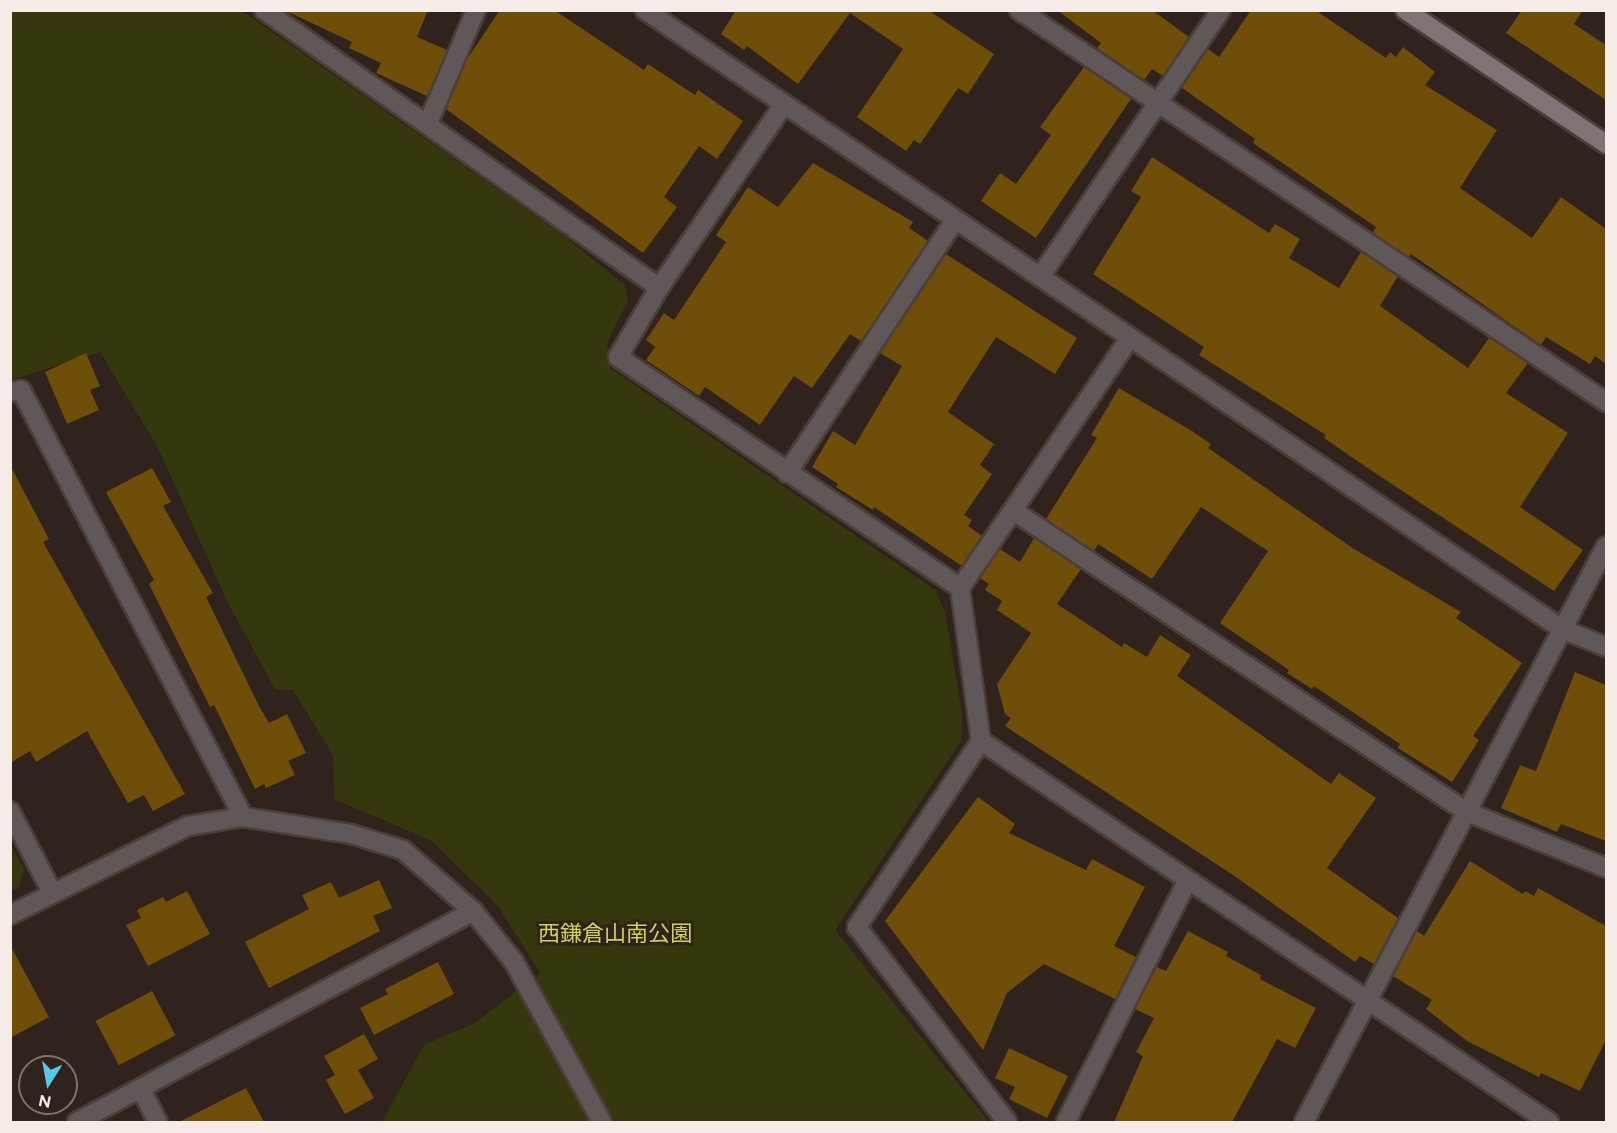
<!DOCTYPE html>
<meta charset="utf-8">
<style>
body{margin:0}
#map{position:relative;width:1617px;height:1133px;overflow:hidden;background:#30221c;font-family:Figtree,"Noto Sans JP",sans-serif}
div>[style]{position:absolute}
.green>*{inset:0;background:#35380c}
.building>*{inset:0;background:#6f4e09;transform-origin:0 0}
.roads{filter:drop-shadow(2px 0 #4c3e38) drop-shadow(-2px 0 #4c3e38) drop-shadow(0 2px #4c3e38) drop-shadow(0 -2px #4c3e38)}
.street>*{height:18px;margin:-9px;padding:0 9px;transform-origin:9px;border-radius:9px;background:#5f5758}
.secondary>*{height:18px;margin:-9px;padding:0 9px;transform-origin:9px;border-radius:9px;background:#7f7374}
span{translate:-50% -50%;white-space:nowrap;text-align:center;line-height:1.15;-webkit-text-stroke:6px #30221c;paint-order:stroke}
.park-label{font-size:22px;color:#c9d35e}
.frame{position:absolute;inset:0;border:12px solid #f5ebe7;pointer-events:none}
.north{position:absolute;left:18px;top:1055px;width:60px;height:60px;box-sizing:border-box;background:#30221c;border:2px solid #7f726d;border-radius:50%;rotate:191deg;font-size:16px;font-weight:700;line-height:24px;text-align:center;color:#f5ebe7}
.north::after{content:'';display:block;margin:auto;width:21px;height:27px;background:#57c9e2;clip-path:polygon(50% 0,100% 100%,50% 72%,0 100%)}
</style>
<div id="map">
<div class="green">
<div style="clip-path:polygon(11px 11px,242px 11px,563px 235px,625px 285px,628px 301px,607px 343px,610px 368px,935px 590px,945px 611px,962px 714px,961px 741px,835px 930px,989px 1122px,382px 1122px,424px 1045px,475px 1023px,540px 973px,498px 906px,430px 840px,334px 799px,333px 755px,293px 690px,275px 689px,229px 605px,157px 446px,100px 352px,11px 380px)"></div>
<div style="clip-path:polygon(10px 843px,24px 869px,19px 887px,11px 891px)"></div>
</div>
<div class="building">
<div style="clip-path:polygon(284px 10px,428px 10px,417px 37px,447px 50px,427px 96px,376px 73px,381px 63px,349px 48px,352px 42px)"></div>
<div style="clip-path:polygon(500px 10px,554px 10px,644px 70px,648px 64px,695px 95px,698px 90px,743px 121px,717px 159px,699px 146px,664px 197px,677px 207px,643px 253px,446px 109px,467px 59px)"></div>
<div style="clip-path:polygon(736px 10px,928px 10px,994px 54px,968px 94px,958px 88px,920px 144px,914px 140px,906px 151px,857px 117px,903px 49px,850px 13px,798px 84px,747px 46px,744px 50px,721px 34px)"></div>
<div style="clip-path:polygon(1057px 10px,1152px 10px,1189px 37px,1163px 76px,1152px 69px,1144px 80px,1097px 48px,1101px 43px)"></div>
<div style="clip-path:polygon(1251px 10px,1315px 10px,1386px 58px,1390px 52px,1396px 57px,1403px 47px,1435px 72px,1425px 85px,1497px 130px,1460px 188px,1532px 238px,1561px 197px,1606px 229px,1606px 364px,1595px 356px,1590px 364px,1546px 337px,1541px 345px,1411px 254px,1409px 257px,1373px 233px,1376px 227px,1253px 143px,1255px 139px,1182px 88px,1208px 49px,1219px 57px)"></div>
<div style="clip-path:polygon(1522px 10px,1583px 10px,1574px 24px,1606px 45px,1606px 100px,1506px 33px)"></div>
<div style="clip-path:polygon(1084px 67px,1131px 99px,1036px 238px,981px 201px,1000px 173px,1016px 184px,1051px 135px,1040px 127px)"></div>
<div style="clip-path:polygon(1152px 157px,1269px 233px,1275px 224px,1300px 239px,1289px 258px,1339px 288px,1361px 252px,1398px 276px,1380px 306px,1468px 368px,1489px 338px,1528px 363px,1506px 393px,1568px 433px,1520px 507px,1583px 550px,1554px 591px,1372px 471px,1324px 438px,1326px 435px,1199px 355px,1204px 347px,1093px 274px,1141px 197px,1131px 191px)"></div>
<div style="clip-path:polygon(813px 163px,913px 222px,909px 228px,928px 241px,861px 341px,850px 334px,812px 388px,794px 376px,760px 425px,705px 387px,699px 396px,646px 360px,655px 347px,646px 340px,664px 313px,674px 320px,726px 242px,716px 235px,748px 187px,778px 207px)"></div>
<div style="clip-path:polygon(946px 254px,1077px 338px,1055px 374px,996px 337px,948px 412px,994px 444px,980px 465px,992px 474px,964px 515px,972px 520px,968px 526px,982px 536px,962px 566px,874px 507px,873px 510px,836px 487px,838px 484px,812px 467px,833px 431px,855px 445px,902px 366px,880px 353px)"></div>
<div style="clip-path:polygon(86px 353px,100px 386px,90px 390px,99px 410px,67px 424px,45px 372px)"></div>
<div style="clip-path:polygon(1119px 388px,1192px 431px,1211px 444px,1208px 448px,1354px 549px,1461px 612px,1456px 618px,1522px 663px,1473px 736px,1479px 740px,1452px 782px,1398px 748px,1400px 744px,1314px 686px,1312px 689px,1287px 673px,1289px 670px,1220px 623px,1268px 551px,1201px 507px,1152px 579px,1098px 544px,1094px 551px,1046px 519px,1097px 438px,1091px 435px)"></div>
<div style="clip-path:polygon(10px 465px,49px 539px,43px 542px,185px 794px,153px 811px,144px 795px,128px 803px,87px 731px,36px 762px,30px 751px,10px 763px)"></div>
<div style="clip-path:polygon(152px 468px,171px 502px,163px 506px,213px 593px,206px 597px,259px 706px,269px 723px,287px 714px,306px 753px,288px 761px,295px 775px,266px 788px,264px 784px,255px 789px,214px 705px,210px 707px,149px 584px,154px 580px,106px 492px)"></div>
<div style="clip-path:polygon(1034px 538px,1081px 569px,1057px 604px,1122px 647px,1124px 643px,1147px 657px,1160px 635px,1191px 655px,1177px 676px,1331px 784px,1339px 773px,1376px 798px,1327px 868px,1398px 918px,1374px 964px,1360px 956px,1355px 962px,1233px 875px,1005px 726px,1011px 718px,1005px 714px,997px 684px,1031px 633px,997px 610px,1002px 601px,985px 590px,989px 584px,980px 578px,1000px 549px,1020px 562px)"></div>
<div style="clip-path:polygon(1575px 672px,1606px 685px,1606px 841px,1561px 824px,1557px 832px,1501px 808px,1520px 765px,1536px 771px)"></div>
<div style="clip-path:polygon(978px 797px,1015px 824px,1009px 833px,1086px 870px,1092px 859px,1145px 887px,1114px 946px,1136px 957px,1115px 999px,1044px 964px,1007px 993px,983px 1050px,885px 921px)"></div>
<div style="clip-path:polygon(1470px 861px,1523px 894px,1525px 891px,1534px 896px,1538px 888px,1606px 926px,1606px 1040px,1580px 1091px,1541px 1073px,1539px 1077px,1467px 1041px,1426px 1009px,1432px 1000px,1393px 976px,1417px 931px,1424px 936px)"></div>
<div style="clip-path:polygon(379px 880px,392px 908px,373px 916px,380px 931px,269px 988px,245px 942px,309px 909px,302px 895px,331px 882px,339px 898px)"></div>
<div style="clip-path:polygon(187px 891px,210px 934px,148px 966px,126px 925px,141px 918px,137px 910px,163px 897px,166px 902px)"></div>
<div style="clip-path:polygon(1188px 931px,1228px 952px,1226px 956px,1261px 975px,1260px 979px,1316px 1008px,1295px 1048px,1277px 1039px,1232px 1122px,1114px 1122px,1143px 1056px,1136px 1052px,1154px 1018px,1135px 1009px,1157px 967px,1166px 971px)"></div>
<div style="clip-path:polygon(10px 945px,49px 1017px,10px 1038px)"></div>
<div style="clip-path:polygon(438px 962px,454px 994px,374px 1035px,360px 1008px,388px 994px,385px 989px)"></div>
<div style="left:152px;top:991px;width:50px;height:64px;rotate:62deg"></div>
<div style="clip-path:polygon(364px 1034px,378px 1059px,358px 1070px,374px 1098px,345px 1114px,326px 1080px,335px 1075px,324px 1056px)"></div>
<div style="clip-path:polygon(1009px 1048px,1068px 1076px,1047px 1118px,1009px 1099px,1015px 1087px,995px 1078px)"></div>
<div style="clip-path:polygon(246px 1088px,264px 1122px,179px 1122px)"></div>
</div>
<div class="roads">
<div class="street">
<div style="left:264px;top:10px;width:483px;rotate:35.1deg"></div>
<div style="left:659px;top:288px;width:80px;rotate:120.7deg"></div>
<div style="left:618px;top:357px;width:413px;rotate:34deg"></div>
<div style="left:960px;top:588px;width:154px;rotate:82.2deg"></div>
<div style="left:981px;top:741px;width:224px;rotate:123.7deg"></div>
<div style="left:857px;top:927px;width:246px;rotate:52.4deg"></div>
<div style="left:645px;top:10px;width:1106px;rotate:34.02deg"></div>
<div style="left:1562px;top:629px;width:48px;rotate:22.2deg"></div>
<div style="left:1019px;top:10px;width:706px;rotate:33.74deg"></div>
<div style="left:428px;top:123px;width:123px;rotate:-67deg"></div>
<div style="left:1040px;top:277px;width:323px;rotate:-55.9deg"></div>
<div style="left:659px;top:288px;width:222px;rotate:-55.8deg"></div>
<div style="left:10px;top:392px;width:11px;rotate:-10deg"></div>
<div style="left:21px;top:390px;width:481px;rotate:62.5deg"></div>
<div style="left:787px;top:473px;width:304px;rotate:-56.4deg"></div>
<div style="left:1015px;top:512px;width:542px;rotate:33.57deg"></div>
<div style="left:1467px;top:812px;width:150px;rotate:21.9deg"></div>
<div style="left:960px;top:588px;width:302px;rotate:-55.8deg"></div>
<div style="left:981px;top:741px;width:684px;rotate:33.85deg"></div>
<div style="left:10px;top:811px;width:91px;rotate:62.6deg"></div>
<div style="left:10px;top:915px;width:199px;rotate:-26.6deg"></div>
<div style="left:188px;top:826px;width:56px;rotate:-9.3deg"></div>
<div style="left:243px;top:817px;width:109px;rotate:8.9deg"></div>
<div style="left:351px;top:834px;width:54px;rotate:17.1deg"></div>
<div style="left:403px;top:850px;width:93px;rotate:41.1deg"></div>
<div style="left:473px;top:911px;width:65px;rotate:51.2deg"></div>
<div style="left:514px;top:962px;width:183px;rotate:61.2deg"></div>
<div style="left:141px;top:1089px;width:37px;rotate:63deg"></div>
<div style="left:77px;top:1122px;width:449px;rotate:-28deg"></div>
<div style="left:1066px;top:1122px;width:270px;rotate:-63.3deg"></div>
<div style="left:1304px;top:1122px;width:650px;rotate:-62.33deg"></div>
</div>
<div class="secondary">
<div style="left:1405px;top:10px;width:242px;rotate:33.7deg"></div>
</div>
</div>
<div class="park-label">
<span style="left:615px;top:934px">西鎌倉山南公園</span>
</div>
<div class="frame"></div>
<div class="north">N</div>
</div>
